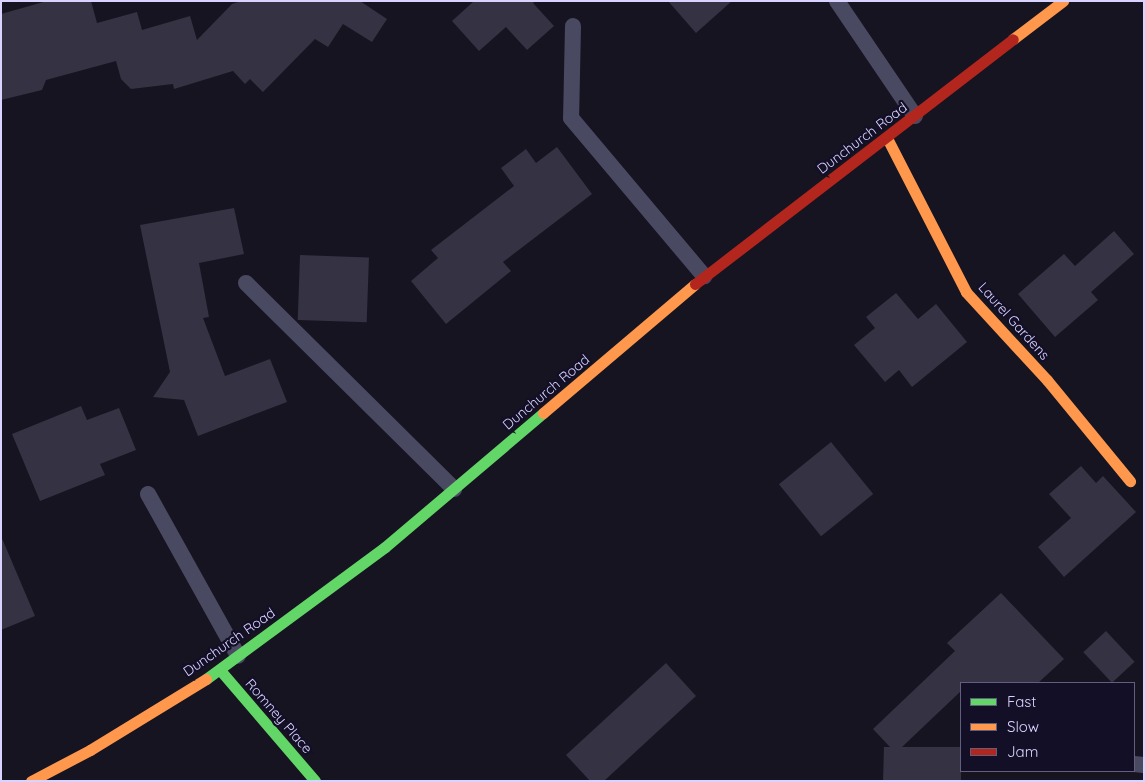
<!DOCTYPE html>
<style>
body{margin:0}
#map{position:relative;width:1145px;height:782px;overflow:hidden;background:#161421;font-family:Quicksand,sans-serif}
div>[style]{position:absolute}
.building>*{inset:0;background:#343243;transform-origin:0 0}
.lane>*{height:16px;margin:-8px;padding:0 8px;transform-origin:8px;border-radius:8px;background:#4a4962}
.fast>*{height:11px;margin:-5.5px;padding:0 5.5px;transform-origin:5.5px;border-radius:5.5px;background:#63d668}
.slow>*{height:11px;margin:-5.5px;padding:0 5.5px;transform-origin:5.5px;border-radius:5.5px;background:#ff974d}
.jam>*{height:11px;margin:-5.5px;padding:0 5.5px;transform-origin:5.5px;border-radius:5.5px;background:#b3261e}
span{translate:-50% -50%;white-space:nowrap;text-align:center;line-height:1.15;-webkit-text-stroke:4.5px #130f26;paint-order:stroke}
.street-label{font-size:14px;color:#d9d4ff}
.frame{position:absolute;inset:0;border:2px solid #d9d4ff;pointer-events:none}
.legend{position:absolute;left:960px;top:682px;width:175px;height:90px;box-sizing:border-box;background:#130f26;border:1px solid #625e7d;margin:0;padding:6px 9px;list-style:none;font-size:15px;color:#d9d4ff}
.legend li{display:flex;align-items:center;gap:10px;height:25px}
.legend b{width:25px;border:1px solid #625e7d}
</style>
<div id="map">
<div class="building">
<div style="clip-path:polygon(47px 1px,91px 1px,97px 23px,137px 12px,142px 30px,190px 16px,197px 40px,232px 4px,241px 1px,360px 1px,387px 19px,372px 42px,343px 24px,328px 47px,315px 39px,263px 92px,250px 79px,245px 84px,233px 71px,174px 89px,173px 84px,131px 89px,121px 79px,116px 61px,46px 80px,42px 90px,1px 100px,1px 14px)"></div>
<div style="clip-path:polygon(474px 1px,536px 1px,533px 3px,554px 26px,527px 50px,506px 27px,479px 51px,452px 21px)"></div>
<div style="clip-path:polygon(668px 1px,732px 1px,696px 33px)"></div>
<div style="clip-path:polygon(557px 147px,592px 194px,503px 262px,511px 271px,446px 324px,411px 281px,438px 258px,431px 250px,514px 186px,501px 168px,526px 149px,536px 163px)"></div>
<div style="clip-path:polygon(234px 208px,244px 254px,199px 263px,209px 317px,203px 318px,225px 376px,270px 359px,287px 402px,198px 436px,184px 400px,153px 397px,170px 372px,140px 225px)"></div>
<div style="clip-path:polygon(1114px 231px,1134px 254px,1091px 292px,1098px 300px,1055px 337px,1018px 294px,1064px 254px,1075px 266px)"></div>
<div style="left:300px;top:255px;width:69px;height:65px;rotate:2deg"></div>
<div style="clip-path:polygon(896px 293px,918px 319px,936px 304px,967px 342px,912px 387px,899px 370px,885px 382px,854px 345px,875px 328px,866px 317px)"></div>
<div style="clip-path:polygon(81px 406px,87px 420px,119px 408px,136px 450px,100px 464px,105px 475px,40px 501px,12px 434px)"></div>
<div style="left:831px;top:442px;width:67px;height:67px;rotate:51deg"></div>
<div style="clip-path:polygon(1081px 466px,1096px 483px,1103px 476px,1136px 512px,1064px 577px,1038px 547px,1071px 518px,1049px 494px)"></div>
<div style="clip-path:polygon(1px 536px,35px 616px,1px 630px)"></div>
<div style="clip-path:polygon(1001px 593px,1064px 659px,1038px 683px,961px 683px,961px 691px,902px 747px,961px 747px,961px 781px,883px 781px,884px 747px,890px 747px,873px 729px,955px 651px,947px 643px)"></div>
<div style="left:1106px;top:631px;width:42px;height:31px;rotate:47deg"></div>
<div style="clip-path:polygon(666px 663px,696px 696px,604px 781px,590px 781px,566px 755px)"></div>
</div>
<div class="lane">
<div style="left:837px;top:1px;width:139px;rotate:55.9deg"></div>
<div style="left:573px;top:26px;width:92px;rotate:91.2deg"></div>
<div style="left:571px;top:118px;width:207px;rotate:49.9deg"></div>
<div style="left:246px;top:283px;width:293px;rotate:44.7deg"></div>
<div style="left:148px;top:494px;width:185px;rotate:60.9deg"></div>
<div style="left:1134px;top:764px;width:10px;rotate:6deg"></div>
</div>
<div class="fast">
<div style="left:220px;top:670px;width:146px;rotate:49.4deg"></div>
<div style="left:206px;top:679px;width:222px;rotate:-36.4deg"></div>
<div style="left:385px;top:547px;width:207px;rotate:-40.3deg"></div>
</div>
<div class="slow">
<div style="left:1013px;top:39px;width:63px;rotate:-37.2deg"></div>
<div style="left:887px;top:138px;width:173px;rotate:62.8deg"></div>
<div style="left:966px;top:292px;width:120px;rotate:47.4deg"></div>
<div style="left:1047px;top:380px;width:131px;rotate:50.6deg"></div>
<div style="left:543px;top:413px;width:199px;rotate:-40.3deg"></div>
<div style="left:31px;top:781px;width:67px;rotate:-27.7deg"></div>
<div style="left:90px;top:750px;width:136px;rotate:-31.5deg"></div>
</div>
<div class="jam">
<div style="left:695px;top:284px;width:401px;rotate:-37.6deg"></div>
</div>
<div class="street-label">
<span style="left:862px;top:138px;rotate:-37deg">Dunchurch Road</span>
<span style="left:1014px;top:321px;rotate:48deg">Laurel Gardens</span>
<span style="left:546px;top:392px;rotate:-40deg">Dunchurch Road</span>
<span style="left:229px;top:642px;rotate:-35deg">Dunchurch Road</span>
<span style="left:279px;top:716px;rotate:49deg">Romney Place</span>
</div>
<div class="frame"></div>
<ul class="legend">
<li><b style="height:6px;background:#63d668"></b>Fast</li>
<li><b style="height:6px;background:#ff974d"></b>Slow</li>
<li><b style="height:6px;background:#b3261e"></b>Jam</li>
</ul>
</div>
